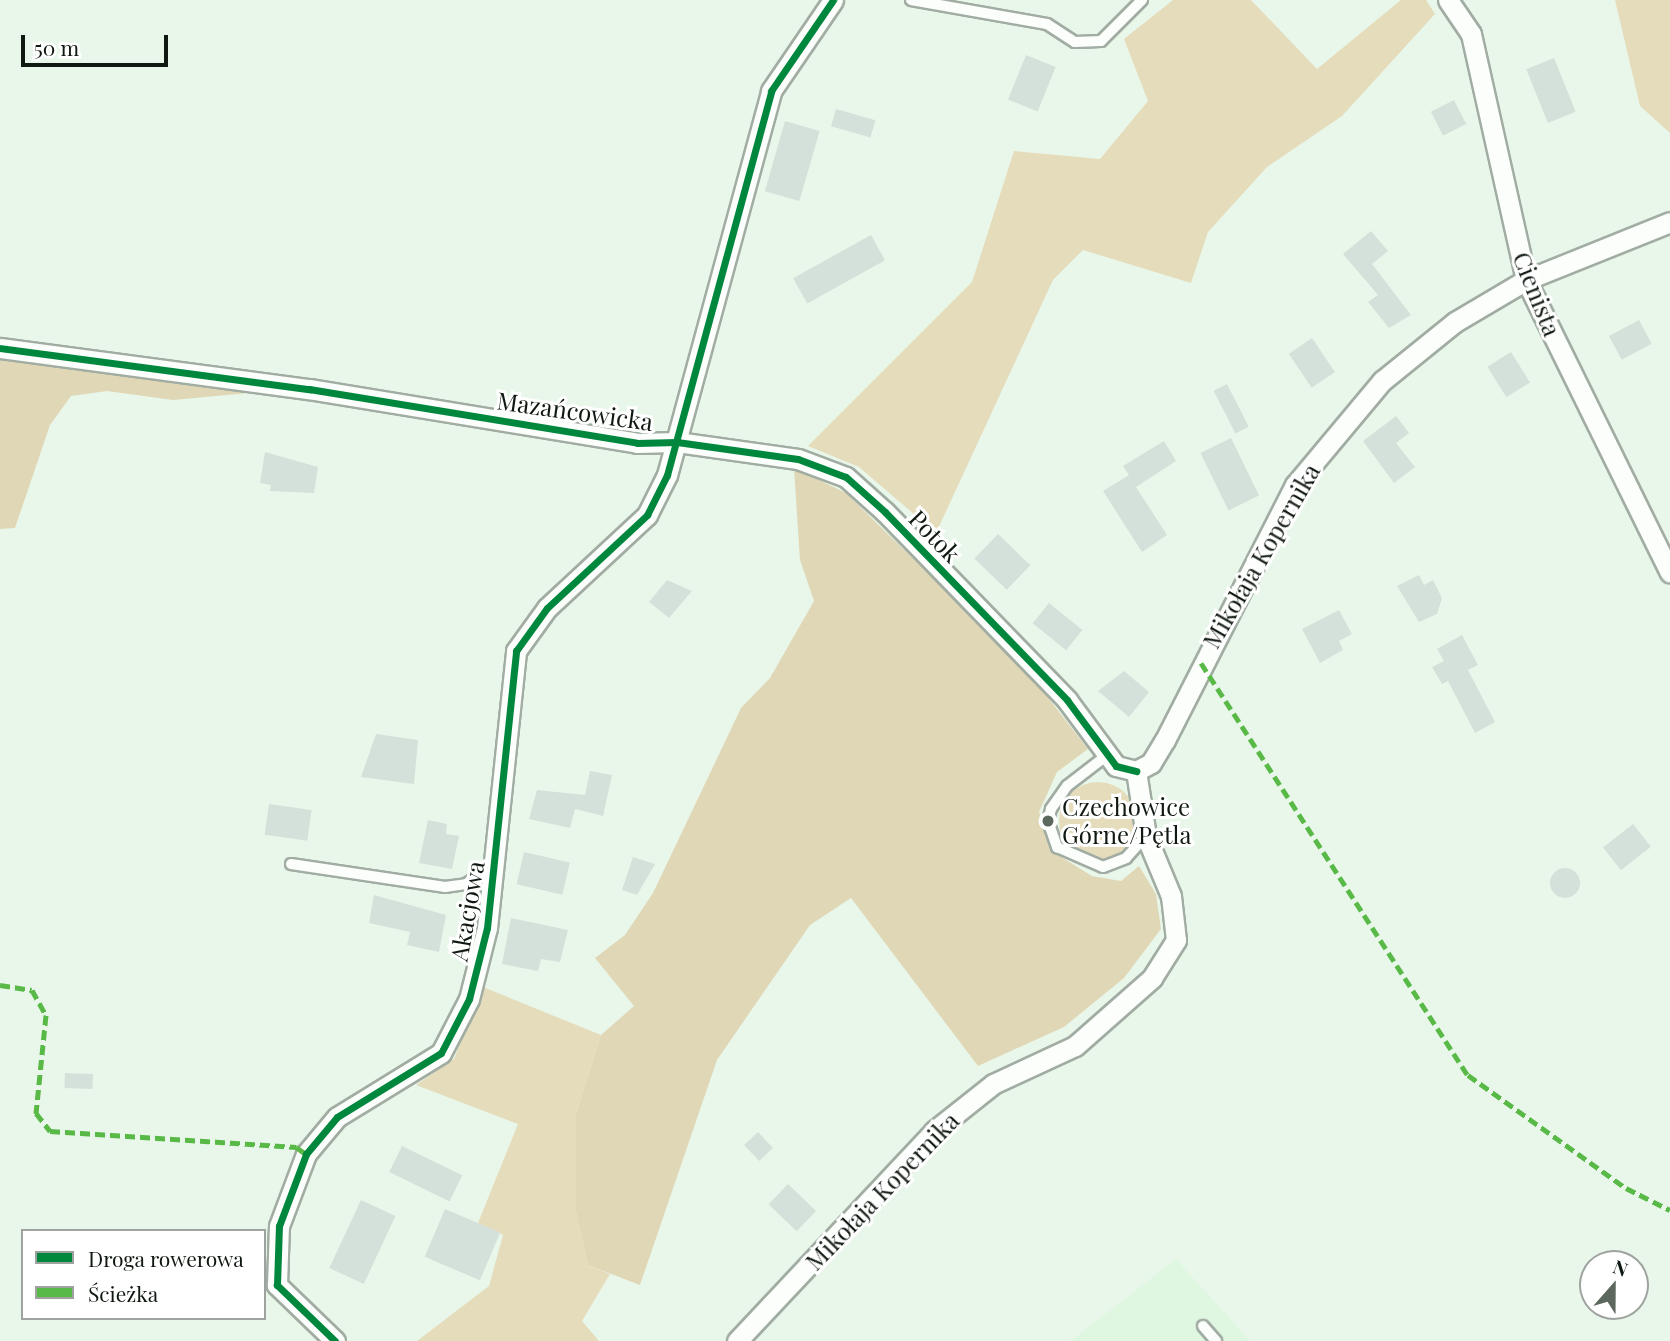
<!DOCTYPE html>
<meta charset="utf-8">
<style>
body{margin:0}
#map{position:relative;width:1670px;height:1341px;overflow:hidden;background:#e9f7ea;font-family:"Playfair Display",serif}
div>[style]{position:absolute}
.built>*{inset:0;background:#dff6e1}
.green>*{inset:0;background:#e5dcbc}
.round{border-radius:50%}
.forest>*{inset:0;background:#e0d7b7}
.building>*{inset:0;background:#d4e1da;transform-origin:0 0}
.roads{filter:drop-shadow(2px 0 #a1aca2) drop-shadow(-2px 0 #a1aca2) drop-shadow(0 2px #a1aca2) drop-shadow(0 -2px #a1aca2)}
.lane>*{height:10px;margin:-5px;padding:0 5px;transform-origin:5px;border-radius:5px;background:#fcfefc}
.street>*{height:19px;margin:-9.5px;padding:0 9.5px;transform-origin:9.5px;border-radius:9.5px;background:#fcfefc}
.quiet>*{height:5px;margin-top:-2.5px;transform-origin:0;background:repeating-linear-gradient(90deg,#58b947 0 10px,transparent 0 15px)}
.cycleway>*{height:7px;margin:-3.5px;padding:0 3.5px;transform-origin:3.5px;border-radius:3.5px;background:#00873e}
.dots>*{width:19px;height:19px;translate:-50% -50%;box-sizing:border-box;border:4px solid #fff;border-radius:50%}
span{translate:-50% -50%;white-space:nowrap;text-align:center;line-height:1.15;-webkit-text-stroke:6px #fff;paint-order:stroke}
.street-label{font-size:24px;color:#101911}
.poi-label{font-size:24px;color:#101911}
.left{translate:0 -50%;text-align:left}
.legend{position:absolute;left:21px;top:1229px;width:245px;height:91px;box-sizing:border-box;background:#fff;border:2px solid #9fa3a0;margin:0;padding:9px 12px;list-style:none;font-size:21px;color:#101911}
.legend li{display:flex;align-items:center;gap:14px;height:35px}
.legend b{width:35px;border:2px solid #9fa3a0}
.north{position:absolute;left:1579px;top:1250px;width:70px;height:70px;box-sizing:border-box;background:#fff;border:2px solid #9fa3a0;border-radius:50%;rotate:21deg;font-size:19px;font-weight:700;line-height:28px;text-align:center;color:#101911}
.north::after{content:'';display:block;margin:auto;width:24px;height:32px;background:#5c675d;clip-path:polygon(50% 0,100% 100%,50% 72%,0 100%)}
.scale{position:absolute;left:21px;top:35px;width:147px;height:32px;box-sizing:border-box;border:4px solid #101911;border-top:0;padding-left:9px;font-size:21px;line-height:24px;white-space:nowrap;color:#101911;-webkit-text-stroke:5px #fff;paint-order:stroke}
</style>
<div id="map">
<div class="built">
<div style="clip-path:polygon(1176px 1259px,1250px 1341px,1071px 1341px)"></div>
</div>
<div class="green">
<div style="clip-path:polygon(1173px 0,1251px 0,1317px 69px,1401px 0,1426px 0,1435px 14px,1342px 116px,1267px 167px,1208px 232px,1191px 283px,1083px 250px,1053px 280px,936px 533px,859px 467px,808px 446px,972px 282px,1014px 151px,1100px 159px,1148px 101px,1124px 39px)"></div>
<div style="clip-path:polygon(1615px 0,1670px 0,1670px 133px,1640px 106px)"></div>
<div class="round" style="left:1059px;top:782px;width:78px;height:78px"></div>
<div style="clip-path:polygon(483px 987px,601px 1035px,576px 1114px,576px 1213px,588px 1265px,610px 1274px,582px 1321px,599px 1341px,417px 1341px,489px 1286px,503px 1235px,478px 1223px,518px 1124px,416px 1085px,454px 1059px)"></div>
</div>
<div class="forest">
<div style="clip-path:polygon(0 359px,248px 393px,173px 400px,107px 391px,71px 396px,50px 425px,15px 528px,0 529px)"></div>
<div style="clip-path:polygon(794px 468px,846px 493px,1025px 668px,1088px 749px,1057px 772px,1039px 812px,1053px 852px,1092px 876px,1121px 881px,1139px 866px,1156px 894px,1161px 929px,1124px 978px,1064px 1027px,978px 1066px,851px 898px,810px 925px,717px 1060px,640px 1285px,588px 1265px,576px 1213px,576px 1114px,601px 1035px,634px 1006px,595px 958px,625px 935px,653px 893px,741px 708px,770px 678px,814px 601px,800px 560px)"></div>
</div>
<div class="building">
<div style="left:1026px;top:55px;width:32px;height:48px;rotate:22deg"></div>
<div style="left:1554px;top:58px;width:58px;height:30px;rotate:68deg"></div>
<div style="left:1454px;top:100px;width:27px;height:26px;rotate:63deg"></div>
<div style="left:836px;top:109px;width:41px;height:18px;rotate:16deg"></div>
<div style="left:785px;top:121px;width:36px;height:73px;rotate:16deg"></div>
<div style="clip-path:polygon(1371px 231px,1388px 251px,1372px 264px,1411px 315px,1389px 328px,1368px 302px,1378px 295px,1343px 254px)"></div>
<div style="left:871px;top:235px;width:29px;height:89px;rotate:61deg"></div>
<div style="left:1639px;top:320px;width:27px;height:34px;rotate:62deg"></div>
<div style="left:1312px;top:338px;width:41px;height:28px;rotate:56deg"></div>
<div style="left:1511px;top:352px;width:36px;height:28px;rotate:58deg"></div>
<div style="left:1227px;top:384px;width:48px;height:15px;rotate:63deg"></div>
<div style="clip-path:polygon(1396px 416px,1409px 433px,1396px 443px,1415px 467px,1394px 483px,1363px 441px)"></div>
<div style="left:1231px;top:438px;width:64px;height:34px;rotate:64deg"></div>
<div style="clip-path:polygon(1164px 441px,1176px 461px,1136px 487px,1167px 535px,1142px 552px,1103px 491px,1129px 475px,1123px 466px)"></div>
<div style="clip-path:polygon(265px 452px,318px 467px,314px 493px,270px 491px,271px 485px,260px 483px)"></div>
<div style="left:998px;top:534px;width:45px;height:34px;rotate:44deg"></div>
<div style="clip-path:polygon(1419px 575px,1424px 585px,1433px 580px,1442px 598px,1437px 614px,1419px 622px,1397px 586px)"></div>
<div style="clip-path:polygon(667px 580px,692px 591px,669px 618px,649px 602px)"></div>
<div style="left:1049px;top:603px;width:43px;height:26px;rotate:39deg"></div>
<div style="clip-path:polygon(1339px 610px,1352px 634px,1339px 641px,1343px 650px,1320px 663px,1302px 629px)"></div>
<div style="clip-path:polygon(1462px 635px,1478px 665px,1468px 670px,1495px 722px,1475px 733px,1448px 681px,1442px 684px,1432px 667px,1444px 661px,1437px 649px)"></div>
<div style="clip-path:polygon(1124px 671px,1149px 692px,1129px 717px,1098px 691px)"></div>
<div style="clip-path:polygon(376px 734px,418px 740px,414px 784px,361px 777px)"></div>
<div style="clip-path:polygon(590px 771px,612px 775px,603px 816px,575px 809px,570px 828px,529px 819px,537px 790px,585px 795px)"></div>
<div style="left:269px;top:804px;width:43px;height:31px;rotate:8deg"></div>
<div style="clip-path:polygon(428px 820px,447px 824px,446px 834px,459px 836px,452px 869px,419px 863px)"></div>
<div style="left:1633px;top:824px;width:29px;height:38px;rotate:52deg"></div>
<div style="left:524px;top:852px;width:47px;height:33px;rotate:13deg"></div>
<div style="clip-path:polygon(633px 857px,655px 864px,637px 895px,622px 890px)"></div>
<div class="round" style="left:1550px;top:868px;width:30px;height:30px"></div>
<div style="clip-path:polygon(374px 895px,446px 915px,439px 952px,407px 945px,410px 932px,369px 923px)"></div>
<div style="clip-path:polygon(511px 918px,568px 930px,560px 962px,541px 959px,538px 971px,502px 964px)"></div>
<div style="left:65px;top:1073px;width:28px;height:15px;rotate:2deg"></div>
<div style="left:758px;top:1132px;width:22px;height:19px;rotate:47deg"></div>
<div style="left:402px;top:1146px;width:67px;height:29px;rotate:26deg"></div>
<div style="left:788px;top:1184px;width:39px;height:28px;rotate:44deg"></div>
<div style="left:361px;top:1200px;width:38px;height:75px;rotate:25deg"></div>
<div style="left:445px;top:1209px;width:60px;height:52px;rotate:23deg"></div>
</div>
<div class="roads">
<div class="lane">
<div style="left:911px;top:0;width:138px;rotate:10deg"></div>
<div style="left:1047px;top:24px;width:33px;rotate:33deg"></div>
<div style="left:1075px;top:42px;width:26px;rotate:-2deg"></div>
<div style="left:1101px;top:41px;width:58px;rotate:-45deg"></div>
<div style="left:1106px;top:756px;width:49px;rotate:142.4deg"></div>
<div style="left:1067px;top:786px;width:28px;rotate:125deg"></div>
<div style="left:1051px;top:809px;width:12px;rotate:104deg"></div>
<div style="left:1048px;top:821px;width:28px;rotate:71deg"></div>
<div style="left:1057px;top:847px;width:50px;rotate:23.5deg"></div>
<div style="left:1103px;top:867px;width:25px;rotate:-21deg"></div>
<div style="left:1126px;top:858px;width:30px;rotate:-48deg"></div>
<div style="left:291px;top:864px;width:156px;rotate:8.5deg"></div>
<div style="left:445px;top:887px;width:21px;rotate:-8deg"></div>
<div style="left:466px;top:884px;width:32px;rotate:-35deg"></div>
<div style="left:1203px;top:1326px;width:20px;rotate:49deg"></div>
</div>
<div class="street">
<div style="left:1448px;top:0;width:41px;rotate:55.9deg"></div>
<div style="left:1471px;top:34px;width:252px;rotate:77.4deg"></div>
<div style="left:1526px;top:280px;width:326px;rotate:63.8deg"></div>
<div style="left:0;top:348px;width:312px;rotate:7.6deg"></div>
<div style="left:309px;top:389px;width:332px;rotate:9.3deg"></div>
<div style="left:637px;top:443px;width:40px;rotate:-1.4deg"></div>
<div style="left:677px;top:442px;width:122px;rotate:8deg"></div>
<div style="left:798px;top:459px;width:51px;rotate:20.6deg"></div>
<div style="left:846px;top:477px;width:52px;rotate:41.9deg"></div>
<div style="left:885px;top:512px;width:262px;rotate:45.9deg"></div>
<div style="left:1067px;top:700px;width:82px;rotate:53.4deg"></div>
<div style="left:1116px;top:766px;width:21px;rotate:14deg"></div>
<div style="left:1136px;top:771px;width:17px;rotate:-28deg"></div>
<div style="left:1151px;top:763px;width:27px;rotate:-59deg"></div>
<div style="left:1165px;top:740px;width:286px;rotate:-63deg"></div>
<div style="left:1295px;top:485px;width:136px;rotate:-50.1deg"></div>
<div style="left:1382px;top:381px;width:94px;rotate:-38.9deg"></div>
<div style="left:1455px;top:322px;width:82px;rotate:-30.6deg"></div>
<div style="left:1526px;top:280px;width:155px;rotate:-21.9deg"></div>
<div style="left:335px;top:1341px;width:81px;rotate:-136deg"></div>
<div style="left:277px;top:1285px;width:59px;rotate:-88.1deg"></div>
<div style="left:279px;top:1226px;width:77px;rotate:-69.4deg"></div>
<div style="left:306px;top:1154px;width:48px;rotate:-50deg"></div>
<div style="left:337px;top:1117px;width:122px;rotate:-31.6deg"></div>
<div style="left:441px;top:1053px;width:61px;rotate:-62.6deg"></div>
<div style="left:469px;top:999px;width:73px;rotate:-75.8deg"></div>
<div style="left:487px;top:928px;width:279px;rotate:-84deg"></div>
<div style="left:516px;top:651px;width:53px;rotate:-54.2deg"></div>
<div style="left:547px;top:608px;width:137px;rotate:-42.9deg"></div>
<div style="left:647px;top:515px;width:45px;rotate:-63.4deg"></div>
<div style="left:667px;top:475px;width:398px;rotate:-74.8deg"></div>
<div style="left:771px;top:91px;width:110px;rotate:-55.7deg"></div>
<div style="left:737px;top:1341px;width:288px;rotate:-46.8deg"></div>
<div style="left:934px;top:1131px;width:75px;rotate:-38.5deg"></div>
<div style="left:993px;top:1084px;width:90px;rotate:-24.9deg"></div>
<div style="left:1075px;top:1046px;width:103px;rotate:-41.4deg"></div>
<div style="left:1152px;top:978px;width:45px;rotate:-57.7deg"></div>
<div style="left:1176px;top:940px;width:44px;rotate:-96.5deg"></div>
<div style="left:1171px;top:896px;width:65px;rotate:-112.6deg"></div>
<div style="left:1146px;top:836px;width:66px;rotate:-98.7deg"></div>
</div>
</div>
<div class="quiet">
<div style="left:1201px;top:663px;width:491px;rotate:57.1deg"></div>
<div style="left:1468px;top:1075px;width:194px;rotate:35.6deg"></div>
<div style="left:1626px;top:1188px;width:49px;rotate:26.6deg"></div>
<div style="left:0;top:985px;width:32px;rotate:9deg"></div>
<div style="left:32px;top:990px;width:29px;rotate:61deg"></div>
<div style="left:46px;top:1015px;width:99px;rotate:95.8deg"></div>
<div style="left:36px;top:1113px;width:23px;rotate:52deg"></div>
<div style="left:50px;top:1131px;width:247px;rotate:3.7deg"></div>
<div style="left:296px;top:1147px;width:12px;rotate:35deg"></div>
</div>
<div class="cycleway">
<div style="left:0;top:348px;width:312px;rotate:7.6deg"></div>
<div style="left:309px;top:389px;width:332px;rotate:9.3deg"></div>
<div style="left:637px;top:443px;width:40px;rotate:-1.4deg"></div>
<div style="left:677px;top:442px;width:122px;rotate:8deg"></div>
<div style="left:798px;top:459px;width:51px;rotate:20.6deg"></div>
<div style="left:846px;top:477px;width:52px;rotate:41.9deg"></div>
<div style="left:885px;top:512px;width:262px;rotate:45.9deg"></div>
<div style="left:1067px;top:700px;width:82px;rotate:53.4deg"></div>
<div style="left:1116px;top:766px;width:21px;rotate:14deg"></div>
<div style="left:335px;top:1341px;width:81px;rotate:-136deg"></div>
<div style="left:277px;top:1285px;width:59px;rotate:-88.1deg"></div>
<div style="left:279px;top:1226px;width:77px;rotate:-69.4deg"></div>
<div style="left:306px;top:1154px;width:48px;rotate:-50deg"></div>
<div style="left:337px;top:1117px;width:122px;rotate:-31.6deg"></div>
<div style="left:441px;top:1053px;width:61px;rotate:-62.6deg"></div>
<div style="left:469px;top:999px;width:73px;rotate:-75.8deg"></div>
<div style="left:487px;top:928px;width:279px;rotate:-84deg"></div>
<div style="left:516px;top:651px;width:53px;rotate:-54.2deg"></div>
<div style="left:547px;top:608px;width:137px;rotate:-42.9deg"></div>
<div style="left:647px;top:515px;width:45px;rotate:-63.4deg"></div>
<div style="left:667px;top:475px;width:398px;rotate:-74.8deg"></div>
<div style="left:771px;top:91px;width:110px;rotate:-55.7deg"></div>
</div>
<div class="dots">
<div style="left:1048px;top:821px;background:#5c675d"></div>
</div>
<div class="street-label">
<span style="left:1537px;top:294px;rotate:68deg">Cienista</span>
<span style="left:575px;top:411px;rotate:8deg">Mazańcowicka</span>
<span style="left:935px;top:536px;rotate:46deg">Potok</span>
<span style="left:1261px;top:556px;rotate:-60deg">Mikołaja Kopernika</span>
<span style="left:467px;top:911px;rotate:-80deg">Akacjowa</span>
<span style="left:882px;top:1191px;rotate:-46deg">Mikołaja Kopernika</span>
</div>
<div class="poi-label">
<span class="left" style="left:1062px;top:821px">Czechowice<br>Górne/Pętla</span>
</div>
<ul class="legend">
<li><b style="height:9px;background:#00873e"></b>Droga rowerowa</li>
<li><b style="height:9px;background:#58b947"></b>Ścieżka</li>
</ul>
<div class="north">N</div>
<div class="scale">50 m</div>
</div>
